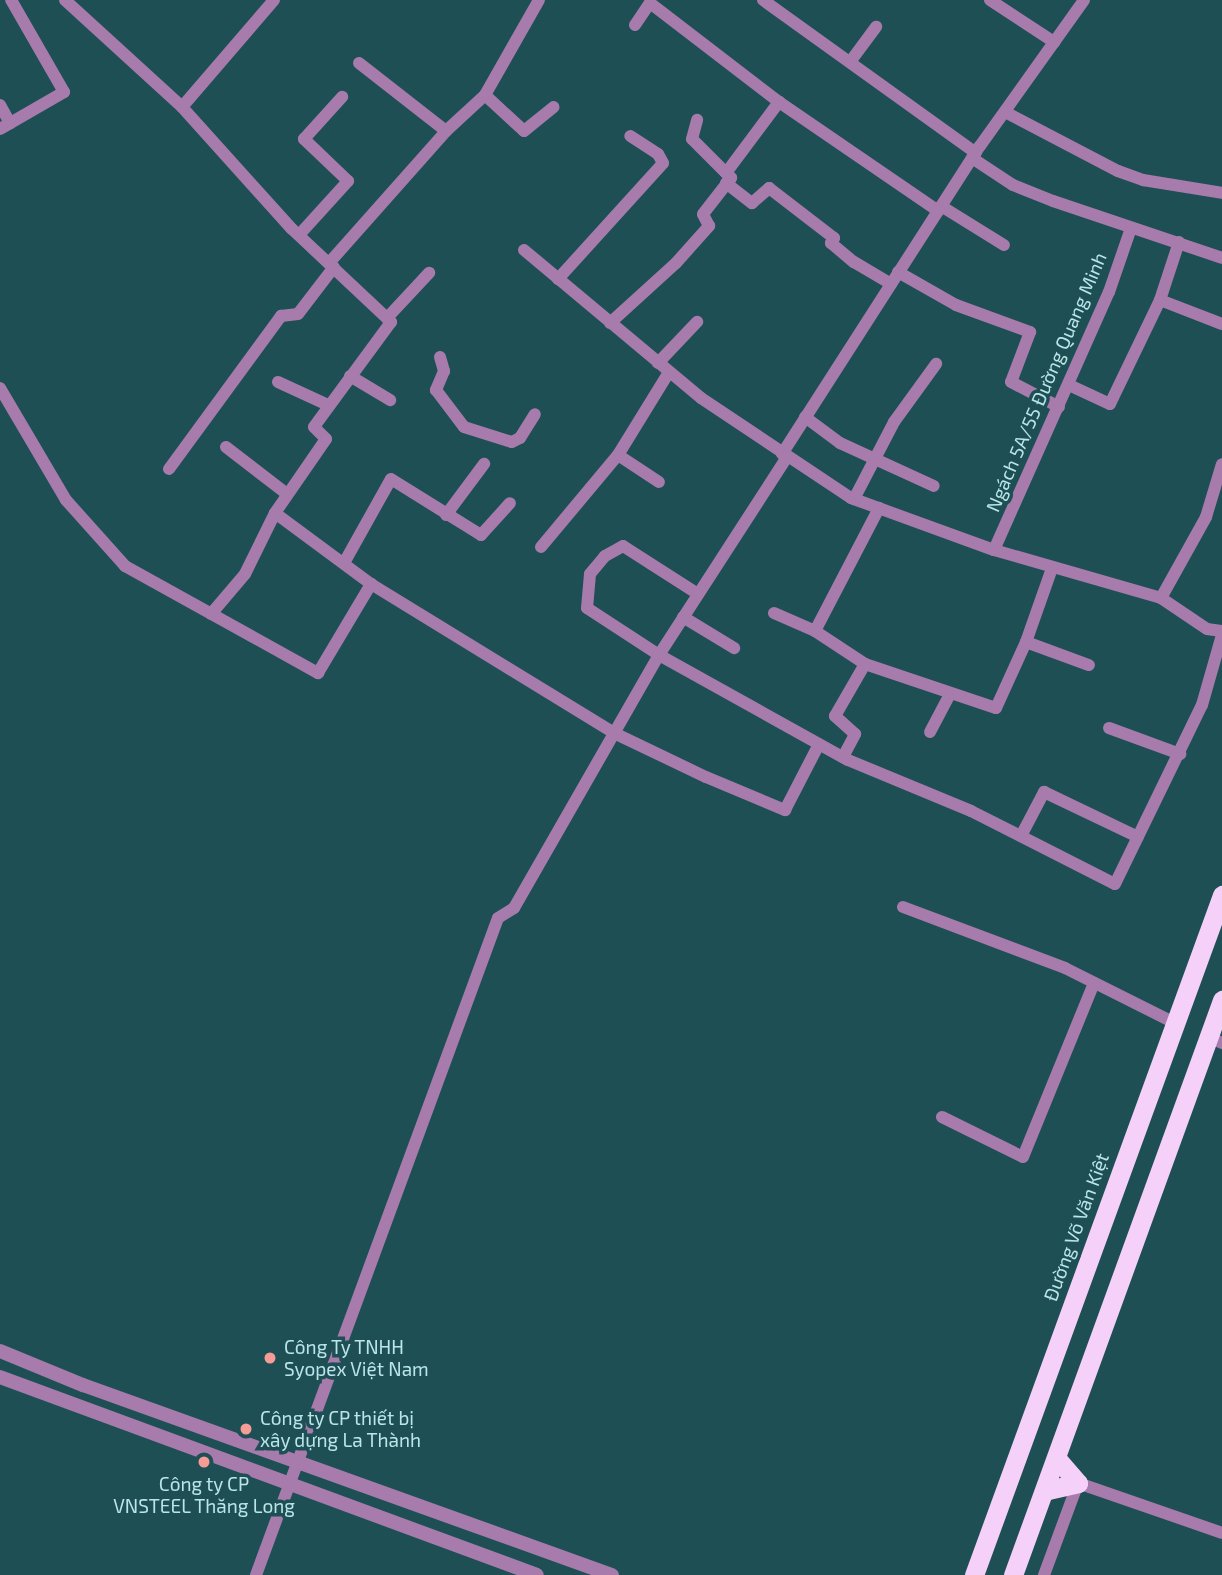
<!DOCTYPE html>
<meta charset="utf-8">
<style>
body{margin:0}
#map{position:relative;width:1222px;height:1575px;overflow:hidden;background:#1e4f54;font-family:"Exo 2",sans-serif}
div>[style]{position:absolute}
.minor>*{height:12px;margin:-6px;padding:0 6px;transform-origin:6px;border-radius:6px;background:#a77bab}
.tertiary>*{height:14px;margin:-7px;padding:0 7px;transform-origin:7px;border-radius:7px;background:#a77bab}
.trunk>*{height:19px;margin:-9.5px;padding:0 9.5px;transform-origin:9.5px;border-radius:9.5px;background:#f5d0f8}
.dots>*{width:19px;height:19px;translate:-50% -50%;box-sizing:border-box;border:4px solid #1e4f54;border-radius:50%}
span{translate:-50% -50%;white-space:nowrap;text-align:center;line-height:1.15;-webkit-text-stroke:7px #1e4f54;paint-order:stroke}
.street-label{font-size:19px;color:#bae5e9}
.poi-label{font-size:19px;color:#bae5e9}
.left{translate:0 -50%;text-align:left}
</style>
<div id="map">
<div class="minor">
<div style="left:65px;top:0;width:159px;rotate:42.4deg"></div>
<div style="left:182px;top:107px;width:164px;rotate:48deg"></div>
<div style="left:292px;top:229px;width:136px;rotate:43.2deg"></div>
<div style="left:391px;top:322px;width:130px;rotate:126.3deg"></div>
<div style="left:314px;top:427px;width:17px;rotate:45deg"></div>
<div style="left:326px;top:439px;width:90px;rotate:124.6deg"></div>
<div style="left:275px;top:513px;width:119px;rotate:36.5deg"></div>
<div style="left:371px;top:584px;width:285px;rotate:31.5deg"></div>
<div style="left:614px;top:733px;width:102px;rotate:25.6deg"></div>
<div style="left:706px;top:777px;width:86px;rotate:22.7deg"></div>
<div style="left:785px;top:810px;width:74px;rotate:-62.7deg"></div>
<div style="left:763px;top:0;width:262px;rotate:35.7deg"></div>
<div style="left:990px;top:0;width:77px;rotate:33.3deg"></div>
<div style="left:635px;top:25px;width:27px;rotate:-56deg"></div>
<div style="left:650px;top:3px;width:163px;rotate:37.5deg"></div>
<div style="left:779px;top:102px;width:193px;rotate:34.4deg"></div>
<div style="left:850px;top:62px;width:44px;rotate:-53.4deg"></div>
<div style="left:359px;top:63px;width:110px;rotate:38deg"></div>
<div style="left:485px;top:95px;width:53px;rotate:42.7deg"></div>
<div style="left:524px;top:131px;width:38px;rotate:-39deg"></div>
<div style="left:0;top:105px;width:21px;rotate:61deg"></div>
<div style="left:182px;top:107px;width:141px;rotate:-49.3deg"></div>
<div style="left:1005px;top:112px;width:127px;rotate:27.6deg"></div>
<div style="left:1118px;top:171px;width:27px;rotate:20deg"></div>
<div style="left:1143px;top:180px;width:80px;rotate:9.3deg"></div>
<div style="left:0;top:129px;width:74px;rotate:-30deg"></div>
<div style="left:64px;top:92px;width:106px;rotate:-119.9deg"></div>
<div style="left:972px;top:158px;width:49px;rotate:33.4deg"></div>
<div style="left:1013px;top:185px;width:43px;rotate:21.8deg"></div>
<div style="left:1053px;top:201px;width:178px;rotate:18.6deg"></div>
<div style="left:726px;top:173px;width:89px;rotate:-53.3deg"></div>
<div style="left:726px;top:183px;width:33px;rotate:38deg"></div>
<div style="left:752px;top:203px;width:23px;rotate:-41deg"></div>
<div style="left:769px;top:188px;width:82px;rotate:37.6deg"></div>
<div style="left:834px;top:238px;width:6px;rotate:121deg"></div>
<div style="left:831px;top:243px;width:30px;rotate:40deg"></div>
<div style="left:854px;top:262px;width:43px;rotate:30.7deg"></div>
<div style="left:941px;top:206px;width:74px;rotate:31.8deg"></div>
<div style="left:299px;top:235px;width:73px;rotate:-47.8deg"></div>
<div style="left:348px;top:181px;width:61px;rotate:-136.3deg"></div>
<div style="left:304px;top:139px;width:57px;rotate:-47.9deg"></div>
<div style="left:1179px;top:242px;width:61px;rotate:108.1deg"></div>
<div style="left:1160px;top:300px;width:66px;rotate:21.2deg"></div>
<div style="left:524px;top:250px;width:231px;rotate:39.9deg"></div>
<div style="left:701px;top:398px;width:180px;rotate:33.7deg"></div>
<div style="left:851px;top:498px;width:152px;rotate:20deg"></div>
<div style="left:994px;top:550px;width:174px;rotate:16deg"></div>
<div style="left:1161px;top:598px;width:55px;rotate:34deg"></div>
<div style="left:1207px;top:629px;width:15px;rotate:8deg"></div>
<div style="left:329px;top:263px;width:176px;rotate:-48.4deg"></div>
<div style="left:446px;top:131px;width:53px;rotate:-42.7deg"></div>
<div style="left:485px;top:95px;width:109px;rotate:-60.4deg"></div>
<div style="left:898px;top:272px;width:67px;rotate:29.6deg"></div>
<div style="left:956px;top:305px;width:79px;rotate:20deg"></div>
<div style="left:1030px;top:332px;width:53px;rotate:110.8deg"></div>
<div style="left:1011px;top:382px;width:54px;rotate:27.5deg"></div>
<div style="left:558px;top:279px;width:156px;rotate:-47.8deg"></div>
<div style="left:663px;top:163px;width:10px;rotate:-119deg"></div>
<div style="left:658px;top:154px;width:33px;rotate:-147deg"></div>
<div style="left:387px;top:318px;width:62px;rotate:-47deg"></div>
<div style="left:610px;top:323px;width:89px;rotate:-42.3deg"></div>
<div style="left:676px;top:263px;width:50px;rotate:-48.3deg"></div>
<div style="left:709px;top:226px;width:13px;rotate:-117deg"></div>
<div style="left:703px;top:214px;width:46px;rotate:-52.1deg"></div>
<div style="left:731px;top:178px;width:55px;rotate:-135deg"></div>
<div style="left:692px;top:139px;width:20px;rotate:-75deg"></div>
<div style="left:440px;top:357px;width:15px;rotate:74deg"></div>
<div style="left:444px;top:371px;width:21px;rotate:113deg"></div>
<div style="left:436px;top:390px;width:46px;rotate:52.9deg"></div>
<div style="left:464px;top:427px;width:50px;rotate:17.4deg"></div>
<div style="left:512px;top:442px;width:9px;rotate:-27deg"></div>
<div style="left:520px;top:438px;width:28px;rotate:-58deg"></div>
<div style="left:658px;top:363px;width:57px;rotate:-46.4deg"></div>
<div style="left:350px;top:376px;width:47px;rotate:31deg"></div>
<div style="left:278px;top:382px;width:55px;rotate:24.7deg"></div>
<div style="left:1069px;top:385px;width:45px;rotate:24.9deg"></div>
<div style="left:1110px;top:404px;width:115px;rotate:-64.3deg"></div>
<div style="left:0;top:388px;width:130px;rotate:59.5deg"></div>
<div style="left:66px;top:500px;width:89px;rotate:48.2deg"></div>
<div style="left:125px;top:566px;width:221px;rotate:29deg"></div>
<div style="left:318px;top:673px;width:104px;rotate:-59.2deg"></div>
<div style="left:805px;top:417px;width:44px;rotate:36.6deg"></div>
<div style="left:840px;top:443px;width:103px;rotate:24.6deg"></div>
<div style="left:226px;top:447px;width:77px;rotate:37.6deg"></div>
<div style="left:782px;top:454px;width:366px;rotate:-57.3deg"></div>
<div style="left:980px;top:146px;width:179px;rotate:-54.5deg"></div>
<div style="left:618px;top:455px;width:49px;rotate:33.4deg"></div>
<div style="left:169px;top:469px;width:190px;rotate:-53.8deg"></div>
<div style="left:281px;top:316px;width:17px;rotate:-7deg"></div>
<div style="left:298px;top:314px;width:59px;rotate:-52.5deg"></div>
<div style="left:854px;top:499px;width:87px;rotate:-62.5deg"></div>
<div style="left:894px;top:422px;width:72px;rotate:-54.1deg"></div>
<div style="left:446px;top:515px;width:64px;rotate:-53.3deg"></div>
<div style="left:541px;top:547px;width:120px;rotate:-50.1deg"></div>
<div style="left:618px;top:455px;width:97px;rotate:-58.4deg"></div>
<div style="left:994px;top:550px;width:282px;rotate:-66deg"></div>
<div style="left:1109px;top:292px;width:68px;rotate:-71deg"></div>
<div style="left:344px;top:563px;width:96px;rotate:-60.8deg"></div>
<div style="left:391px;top:479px;width:106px;rotate:31.9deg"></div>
<div style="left:481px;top:535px;width:43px;rotate:-47.8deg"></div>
<div style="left:698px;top:594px;width:89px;rotate:-147.4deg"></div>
<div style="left:623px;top:546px;width:21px;rotate:151deg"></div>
<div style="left:605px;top:556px;width:23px;rotate:130deg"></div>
<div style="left:590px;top:574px;width:34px;rotate:95deg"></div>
<div style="left:587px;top:608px;width:86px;rotate:33.1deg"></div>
<div style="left:659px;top:655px;width:216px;rotate:29.1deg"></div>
<div style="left:848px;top:760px;width:133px;rotate:22.5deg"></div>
<div style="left:971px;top:811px;width:161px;rotate:26.9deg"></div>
<div style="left:1115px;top:884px;width:199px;rotate:-64.1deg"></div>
<div style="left:1202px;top:705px;width:73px;rotate:-74.1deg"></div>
<div style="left:1161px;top:598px;width:93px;rotate:-60.9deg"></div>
<div style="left:1206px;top:517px;width:55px;rotate:-73.2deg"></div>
<div style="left:774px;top:613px;width:45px;rotate:23.7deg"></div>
<div style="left:815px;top:631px;width:60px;rotate:33.4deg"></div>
<div style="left:865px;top:664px;width:138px;rotate:18.6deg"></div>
<div style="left:996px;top:708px;width:72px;rotate:-65.6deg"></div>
<div style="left:1026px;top:642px;width:78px;rotate:-70.6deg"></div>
<div style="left:211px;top:614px;width:52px;rotate:-49.6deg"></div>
<div style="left:245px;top:574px;width:68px;rotate:-63.8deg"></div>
<div style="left:683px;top:617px;width:60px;rotate:31.3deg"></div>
<div style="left:815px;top:631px;width:139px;rotate:-62.5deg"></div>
<div style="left:1026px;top:642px;width:67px;rotate:20.1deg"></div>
<div style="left:1109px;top:728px;width:76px;rotate:20.1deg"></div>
<div style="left:930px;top:732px;width:41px;rotate:-62.2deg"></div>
<div style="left:843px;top:757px;width:26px;rotate:-62deg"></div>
<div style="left:855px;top:734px;width:27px;rotate:-138deg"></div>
<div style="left:835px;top:716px;width:60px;rotate:-60deg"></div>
<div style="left:1021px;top:836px;width:50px;rotate:-62.4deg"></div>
<div style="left:1044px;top:792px;width:104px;rotate:25.6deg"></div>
<div style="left:903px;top:907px;width:173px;rotate:20.6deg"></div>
<div style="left:1065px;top:968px;width:123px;rotate:26.6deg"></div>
<div style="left:1209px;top:1037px;width:14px;rotate:25deg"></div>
<div style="left:942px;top:1117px;width:90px;rotate:26.3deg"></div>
<div style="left:1023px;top:1157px;width:188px;rotate:-67.8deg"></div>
<div style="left:256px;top:1575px;width:700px;rotate:-69.78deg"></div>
<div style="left:498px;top:918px;width:19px;rotate:-32deg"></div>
<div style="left:514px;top:908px;width:292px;rotate:-60.2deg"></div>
<div style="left:659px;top:655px;width:236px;rotate:-57.1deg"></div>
<div style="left:1044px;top:1575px;width:98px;rotate:-69.7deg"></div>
<div style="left:1078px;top:1483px;width:152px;rotate:19.1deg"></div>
</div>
<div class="tertiary">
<div style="left:0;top:1351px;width:90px;rotate:22.3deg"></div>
<div style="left:83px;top:1385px;width:562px;rotate:19.76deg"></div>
<div style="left:0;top:1377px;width:572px;rotate:20.24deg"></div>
</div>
<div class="trunk">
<div style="left:1044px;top:1491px;width:35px;rotate:-13deg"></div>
<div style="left:1078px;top:1483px;width:33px;rotate:-131deg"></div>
<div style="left:974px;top:1575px;width:724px;rotate:-69.96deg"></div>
<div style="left:1013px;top:1575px;width:612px;rotate:-70.02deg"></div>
</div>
<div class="dots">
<div style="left:270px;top:1358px;background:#f59c96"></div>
<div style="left:246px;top:1429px;background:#f59c96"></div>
<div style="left:204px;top:1462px;background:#f59c96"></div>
</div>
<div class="street-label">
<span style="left:1046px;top:382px;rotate:-67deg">Ngách 5A/55 Đường Quang Minh</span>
<span style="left:1076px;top:1227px;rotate:-70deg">Đường Võ Văn Kiệt</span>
</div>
<div class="poi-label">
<span class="left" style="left:284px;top:1358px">Công Ty TNHH<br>Syopex Việt Nam</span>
<span class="left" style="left:260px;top:1429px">Công ty CP thiết bị<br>xây dựng La Thành</span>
<span style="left:204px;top:1495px">Công ty CP<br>VNSTEEL Thăng Long</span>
</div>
</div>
